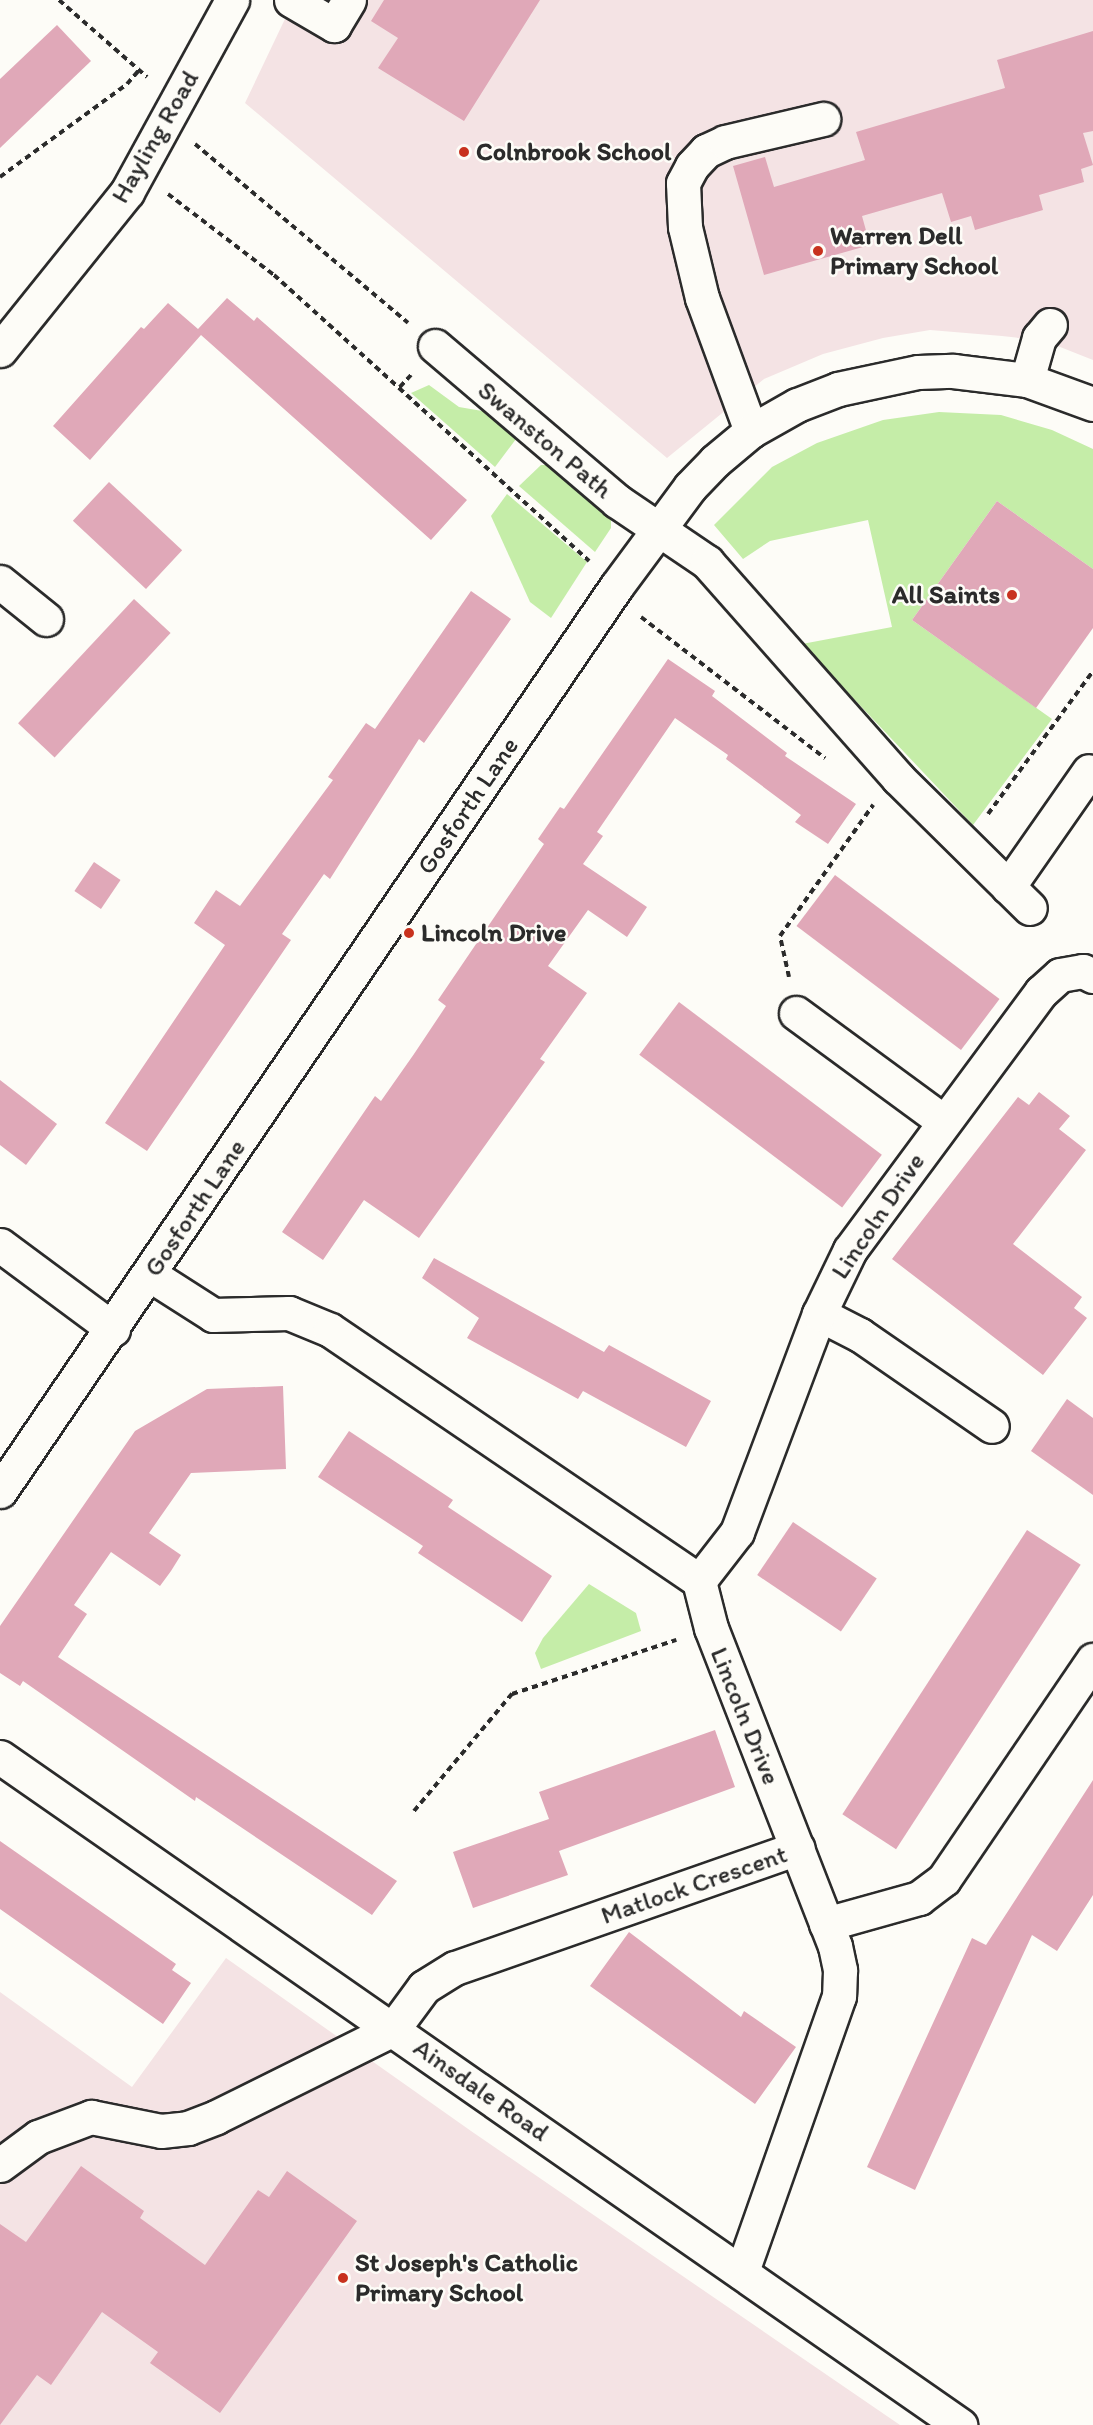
<!DOCTYPE html>
<style>
body{margin:0}
#map{position:relative;width:1093px;height:2425px;overflow:hidden;background:#fdfcf7;font-family:Itim,sans-serif}
div>[style]{position:absolute}
.built>*{inset:0;background:#f4e3e4}
.green>*{inset:0;background:#c5eda8}
.building>*{inset:0;background:#e0a8b8;transform-origin:0 0}
.path>*{height:4px;margin-top:-2px;transform-origin:0;background:repeating-linear-gradient(90deg,#2b2b2b 0 6px,transparent 0 10.5px)}
.roads{filter:drop-shadow(2px 0 #2b2b2b) drop-shadow(-2px 0 #2b2b2b) drop-shadow(0 2px #2b2b2b) drop-shadow(0 -2px #2b2b2b)}
.minor>*{height:33px;margin:-16.5px;padding:0 16.5px;transform-origin:16.5px;border-radius:16.5px;background:#fdfcf7}
.dots>*{width:16px;height:16px;translate:-50% -50%;box-sizing:border-box;border:3px solid #fdfcf7;border-radius:50%}
span{translate:-50% -50%;white-space:nowrap;text-align:center;line-height:1.15;-webkit-text-stroke:5px #fdfcf7;paint-order:stroke}
.street-label{font-size:26px;color:#2b2b2b}
.poi-label{font-size:26px;color:#2b2b2b;font-weight:700}
.left{translate:0 -50%;text-align:left}
.right{translate:-100% -50%;text-align:right}
</style>
<div id="map">
<div class="built">
<div style="clip-path:polygon(294px 0,1093px 0,1093px 360px,1045px 341px,1002px 336px,930px 330px,883px 338px,823px 354px,764px 379px,667px 458px,245px 103px)"></div>
<div style="clip-path:polygon(226px 1958px,471px 2131px,900px 2425px,0 2425px,0 1992px,132px 2087px)"></div>
</div>
<div class="green">
<div style="clip-path:polygon(429px 385px,459px 407px,488px 412px,519px 435px,495px 467px,411px 393px)"></div>
<div style="clip-path:polygon(939px 412px,1001px 415px,1052px 430px,1093px 449px,1093px 569px,997px 501px,912px 620px,1052px 719px,973px 825px,802px 644px,892px 627px,868px 520px,770px 541px,743px 559px,714px 525px,772px 467px,817px 443px,883px 420px)"></div>
<div style="clip-path:polygon(541px 465px,554px 465px,611px 516px,611px 528px,595px 552px,519px 486px)"></div>
<div style="clip-path:polygon(507px 494px,587px 562px,551px 618px,530px 602px,491px 516px)"></div>
<div style="clip-path:polygon(589px 1584px,636px 1613px,641px 1631px,541px 1669px,535px 1653px,543px 1638px)"></div>
</div>
<div class="building">
<div style="clip-path:polygon(384px 0,540px 0,464px 121px,378px 68px,398px 38px,371px 21px)"></div>
<div style="clip-path:polygon(57px 25px,91px 61px,0 148px,0 79px)"></div>
<div style="clip-path:polygon(1093px 31px,1093px 131px,1083px 133px,1093px 165px,1081px 169px,1084px 182px,1039px 195px,1043px 210px,975px 230px,971px 216px,951px 222px,942px 193px,862px 216px,870px 245px,764px 275px,733px 166px,765px 157px,774px 187px,865px 160px,856px 132px,1005px 88px,997px 60px)"></div>
<div style="clip-path:polygon(227px 298px,254px 321px,257px 317px,467px 500px,431px 540px,201px 335px,90px 460px,53px 426px,141px 327px,144px 329px,168px 303px,198px 329px)"></div>
<div style="left:109px;top:482px;width:100px;height:53px;rotate:43deg"></div>
<div style="clip-path:polygon(997px 501px,1093px 569px,1093px 628px,1036px 708px,912px 620px)"></div>
<div style="clip-path:polygon(471px 591px,511px 619px,424px 743px,419px 739px,330px 879px,324px 874px,282px 934px,291px 940px,147px 1151px,105px 1123px,225px 945px,194px 923px,216px 890px,240px 906px,333px 780px,328px 777px,366px 723px,375px 729px)"></div>
<div style="left:134px;top:599px;width:50px;height:170px;rotate:43deg"></div>
<div style="clip-path:polygon(668px 659px,715px 691px,712px 696px,787px 753px,785px 756px,856px 804px,828px 844px,795px 822px,801px 815px,726px 759px,728px 755px,675px 718px,597px 832px,603px 836px,583px 864px,647px 907px,627px 937px,588px 910px,548px 966px,587px 993px,540px 1059px,545px 1062px,534px 1077px,419px 1238px,364px 1200px,323px 1260px,282px 1232px,375px 1096px,381px 1101px,414px 1054px,446px 1006px,438px 1000px,544px 844px,538px 839px,560px 807px,564px 809px)"></div>
<div style="left:94px;top:862px;width:32px;height:35px;rotate:34deg"></div>
<div style="left:835px;top:875px;width:206px;height:64px;rotate:37deg"></div>
<div style="left:679px;top:1002px;width:254px;height:66px;rotate:37deg"></div>
<div style="clip-path:polygon(0 1080px,57px 1124px,26px 1165px,0 1145px)"></div>
<div style="clip-path:polygon(1039px 1092px,1070px 1116px,1059px 1129px,1086px 1150px,1013px 1244px,1082px 1297px,1074px 1308px,1087px 1318px,1043px 1375px,892px 1259px,1018px 1097px,1029px 1105px)"></div>
<div style="clip-path:polygon(434px 1258px,604px 1352px,609px 1345px,711px 1401px,686px 1447px,583px 1391px,578px 1399px,467px 1338px,479px 1318px,422px 1278px)"></div>
<div style="clip-path:polygon(283px 1386px,286px 1469px,191px 1473px,149px 1533px,181px 1555px,171px 1571px,160px 1586px,111px 1552px,74px 1605px,87px 1614px,58px 1657px,397px 1881px,372px 1915px,196px 1797px,195px 1801px,23px 1681px,20px 1686px,0 1673px,0 1626px,135px 1431px,207px 1389px)"></div>
<div style="clip-path:polygon(1067px 1399px,1093px 1418px,1093px 1495px,1031px 1451px)"></div>
<div style="clip-path:polygon(349px 1431px,453px 1500px,448px 1507px,552px 1576px,522px 1622px,418px 1553px,423px 1546px,318px 1477px)"></div>
<div style="left:793px;top:1522px;width:101px;height:64px;rotate:34deg"></div>
<div style="left:1027px;top:1530px;width:64px;height:339px;rotate:33deg"></div>
<div style="clip-path:polygon(715px 1730px,735px 1787px,559px 1851px,568px 1875px,473px 1908px,453px 1852px,549px 1819px,539px 1792px)"></div>
<div style="clip-path:polygon(1093px 1780px,1093px 1895px,1057px 1951px,1032px 1935px,915px 2190px,867px 2167px,972px 1938px,986px 1945px)"></div>
<div style="clip-path:polygon(0 1841px,176px 1964px,172px 1970px,191px 1983px,163px 2024px,0 1909px)"></div>
<div style="clip-path:polygon(629px 1932px,741px 2017px,744px 2011px,796px 2047px,755px 2104px,590px 1986px)"></div>
<div style="clip-path:polygon(81px 2166px,144px 2211px,140px 2218px,205px 2265px,258px 2190px,269px 2197px,287px 2171px,357px 2221px,220px 2413px,150px 2363px,158px 2352px,102px 2312px,51px 2385px,37px 2375px,0 2425px,0 2224px,26px 2242px)"></div>
</div>
<div class="path">
<div style="left:59px;top:0;width:117px;rotate:41.2deg"></div>
<div style="left:195px;top:144px;width:278px;rotate:40deg"></div>
<div style="left:0;top:177px;width:157px;rotate:-36.2deg"></div>
<div style="left:127px;top:84px;width:18px;rotate:-49deg"></div>
<div style="left:168px;top:194px;width:133px;rotate:37.4deg"></div>
<div style="left:274px;top:275px;width:169px;rotate:42.1deg"></div>
<div style="left:411px;top:375px;width:18px;rotate:133deg"></div>
<div style="left:399px;top:388px;width:257px;rotate:42.3deg"></div>
<div style="left:641px;top:617px;width:232px;rotate:37.5deg"></div>
<div style="left:988px;top:814px;width:177px;rotate:-53.7deg"></div>
<div style="left:789px;top:977px;width:42px;rotate:-102.4deg"></div>
<div style="left:780px;top:936px;width:161px;rotate:-54.6deg"></div>
<div style="left:414px;top:1811px;width:153px;rotate:-50.1deg"></div>
<div style="left:512px;top:1694px;width:173px;rotate:-18.2deg"></div>
</div>
<div class="roads">
<div class="minor">
<div style="left:291px;top:0;width:50px;rotate:30.2deg"></div>
<div style="left:334px;top:25px;width:29px;rotate:-59deg"></div>
<div style="left:435px;top:346px;width:239px;rotate:40.4deg"></div>
<div style="left:617px;top:501px;width:109px;rotate:34.1deg"></div>
<div style="left:707px;top:562px;width:288px;rotate:48.5deg"></div>
<div style="left:898px;top:778px;width:185px;rotate:44.6deg"></div>
<div style="left:0;top:350px;width:203px;rotate:-51.2deg"></div>
<div style="left:127px;top:192px;width:219px;rotate:-61.3deg"></div>
<div style="left:1027px;top:380px;width:44px;rotate:-74.1deg"></div>
<div style="left:1039px;top:338px;width:17px;rotate:-50deg"></div>
<div style="left:751px;top:431px;width:142px;rotate:-110.2deg"></div>
<div style="left:702px;top:298px;width:73px;rotate:-103.5deg"></div>
<div style="left:685px;top:227px;width:44px;rotate:-92.6deg"></div>
<div style="left:683px;top:183px;width:19px;rotate:-62deg"></div>
<div style="left:692px;top:166px;width:21px;rotate:-47deg"></div>
<div style="left:706px;top:151px;width:21px;rotate:-25deg"></div>
<div style="left:725px;top:142px;width:101px;rotate:-13.2deg"></div>
<div style="left:0;top:582px;width:59px;rotate:38.8deg"></div>
<div style="left:1008px;top:887px;width:141px;rotate:-55.1deg"></div>
<div style="left:796px;top:1013px;width:182px;rotate:36.3deg"></div>
<div style="left:0;top:1245px;width:141px;rotate:36.6deg"></div>
<div style="left:149px;top:1274px;width:76px;rotate:32.6deg"></div>
<div style="left:213px;top:1315px;width:76px;rotate:-1.5deg"></div>
<div style="left:289px;top:1313px;width:44px;rotate:22.5deg"></div>
<div style="left:330px;top:1330px;width:446px;rotate:34.2deg"></div>
<div style="left:699px;top:1581px;width:49px;rotate:75.7deg"></div>
<div style="left:711px;top:1628px;width:341px;rotate:68.7deg"></div>
<div style="left:835px;top:1946px;width:25px;rotate:78deg"></div>
<div style="left:840px;top:1970px;width:26px;rotate:92deg"></div>
<div style="left:839px;top:1996px;width:293px;rotate:109.4deg"></div>
<div style="left:819px;top:1314px;width:46px;rotate:27.1deg"></div>
<div style="left:860px;top:1335px;width:160px;rotate:34.6deg"></div>
<div style="left:0;top:1491px;width:1094px;rotate:-55.73deg"></div>
<div style="left:616px;top:587px;width:124px;rotate:-53.5deg"></div>
<div style="left:690px;top:487px;width:36px;rotate:-46deg"></div>
<div style="left:715px;top:461px;width:47px;rotate:-39.8deg"></div>
<div style="left:751px;top:431px;width:53px;rotate:-29.5deg"></div>
<div style="left:797px;top:405px;width:44px;rotate:-21.3deg"></div>
<div style="left:838px;top:389px;width:82px;rotate:-12deg"></div>
<div style="left:918px;top:372px;width:35px;rotate:-2deg"></div>
<div style="left:953px;top:371px;width:75px;rotate:6.9deg"></div>
<div style="left:1027px;top:380px;width:70px;rotate:20deg"></div>
<div style="left:699px;top:1581px;width:62px;rotate:-52.2deg"></div>
<div style="left:737px;top:1532px;width:233px;rotate:-69.4deg"></div>
<div style="left:819px;top:1314px;width:71px;rotate:-64.2deg"></div>
<div style="left:850px;top:1250px;width:321px;rotate:-53.5deg"></div>
<div style="left:1041px;top:992px;width:25px;rotate:-42deg"></div>
<div style="left:1060px;top:975px;width:23px;rotate:-10deg"></div>
<div style="left:1083px;top:971px;width:11px;rotate:27deg"></div>
<div style="left:0;top:1757px;width:1170px;rotate:34.83deg"></div>
<div style="left:826px;top:1924px;width:97px;rotate:-15.6deg"></div>
<div style="left:919px;top:1898px;width:31px;rotate:-37deg"></div>
<div style="left:944px;top:1879px;width:265px;rotate:-55.8deg"></div>
<div style="left:0;top:2165px;width:47px;rotate:-36.4deg"></div>
<div style="left:38px;top:2137px;width:57px;rotate:-20.7deg"></div>
<div style="left:91px;top:2117px;width:71px;rotate:11.3deg"></div>
<div style="left:161px;top:2131px;width:27px;rotate:-6deg"></div>
<div style="left:188px;top:2128px;width:30px;rotate:-21deg"></div>
<div style="left:216px;top:2117px;width:198px;rotate:-26.4deg"></div>
<div style="left:393px;top:2029px;width:52px;rotate:-53.6deg"></div>
<div style="left:424px;top:1987px;width:36px;rotate:-32deg"></div>
<div style="left:455px;top:1968px;width:363px;rotate:-19.3deg"></div>
</div>
</div>
<div class="dots">
<div style="left:464px;top:152px;background:#c8321e"></div>
<div style="left:818px;top:251px;background:#c8321e"></div>
<div style="left:1012px;top:595px;background:#c8321e"></div>
<div style="left:409px;top:933px;background:#c8321e"></div>
<div style="left:343px;top:2278px;background:#c8321e"></div>
</div>
<div class="street-label">
<span style="left:155px;top:137px;rotate:-60deg">Hayling Road</span>
<span style="left:545px;top:440px;rotate:40deg">Swanston Path</span>
<span style="left:468px;top:806px;rotate:-56deg">Gosforth Lane</span>
<span style="left:195px;top:1208px;rotate:-56deg">Gosforth Lane</span>
<span style="left:878px;top:1216px;rotate:-56deg">Lincoln Drive</span>
<span style="left:745px;top:1716px;rotate:68deg">Lincoln Drive</span>
<span style="left:694px;top:1885px;rotate:-19deg">Matlock Crescent</span>
<span style="left:481px;top:2090px;rotate:35deg">Ainsdale Road</span>
</div>
<div class="poi-label">
<span class="left" style="left:476px;top:152px">Colnbrook School</span>
<span class="left" style="left:830px;top:251px">Warren Dell<br>Primary School</span>
<span class="right" style="left:1000px;top:595px">All Saints</span>
<span class="left" style="left:421px;top:933px">Lincoln Drive</span>
<span class="left" style="left:355px;top:2278px">St Joseph's Catholic<br>Primary School</span>
</div>
</div>
